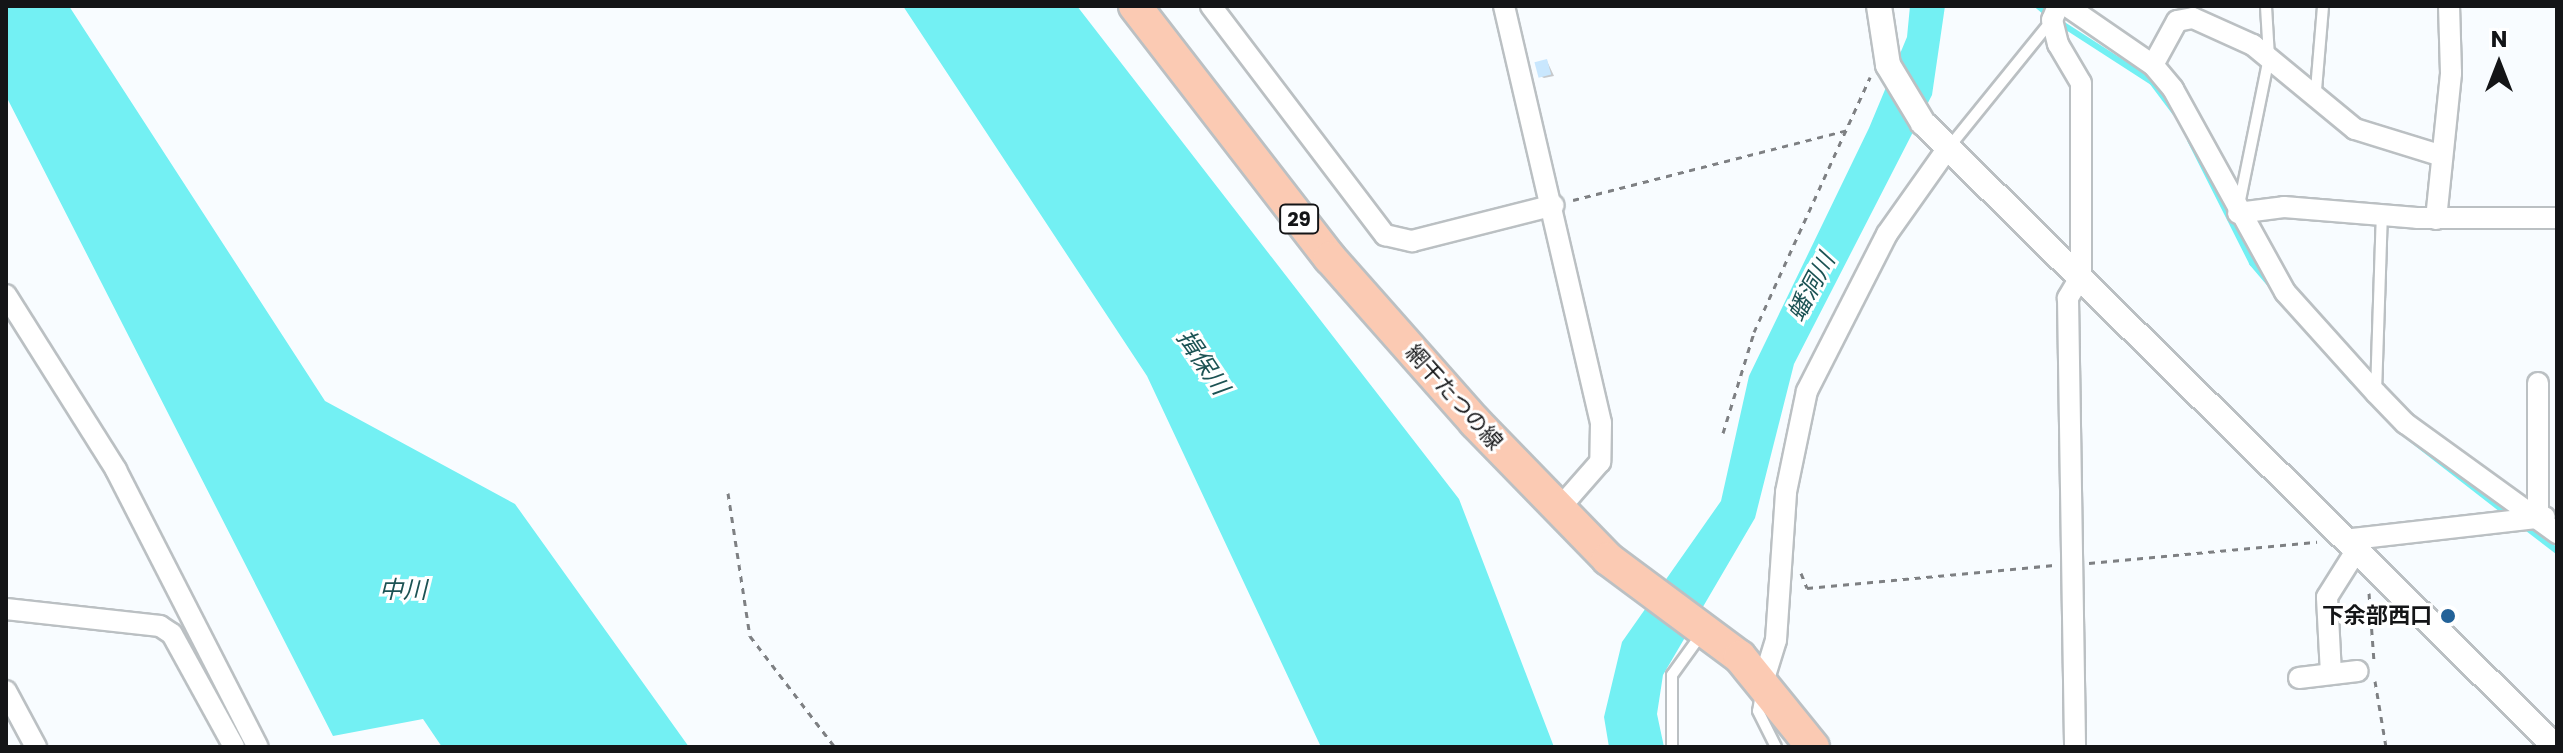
<!DOCTYPE html>
<meta charset="utf-8">
<style>
body{margin:0}
#map{position:relative;width:2563px;height:753px;overflow:hidden;background:#f8fcff;font-family:Poppins,"Noto Sans JP",sans-serif}
div>[style]{position:absolute}
.water>*{inset:0;background:#73f0f3}
.shadow>*{inset:0;background:#0003}
.stream>*{height:6px;margin:-3px;padding:0 3px;transform-origin:3px;border-radius:3px;background:#73f0f3}
.building>*{inset:0;background:#c9e7fe;transform-origin:0 0}
.path>*{height:3px;margin-top:-1.5px;transform-origin:0;background:repeating-linear-gradient(90deg,#7e8083 0 6px,transparent 0 12px)}
.roads{filter:drop-shadow(2px 0 #bbc0c3) drop-shadow(-2px 0 #bbc0c3) drop-shadow(0 2px #bbc0c3) drop-shadow(0 -2px #bbc0c3)}
.service>*{height:10px;margin:-5px;padding:0 5px;transform-origin:5px;border-radius:5px;background:#fff}
.minor>*{height:20px;margin:-10px;padding:0 10px;transform-origin:10px;border-radius:10px;background:#fff}
.tertiary>*{height:24px;margin:-12px;padding:0 12px;transform-origin:12px;border-radius:12px;background:#fff}
.primary>*{height:32px;margin:-16px;padding:0 16px;transform-origin:16px;border-radius:16px;background:#fbcab3}
.dots>*{width:22px;height:22px;translate:-50% -50%;box-sizing:border-box;border:4px solid #fff;border-radius:50%}
span{translate:-50% -50%;white-space:nowrap;text-align:center;line-height:1.15;-webkit-text-stroke:6px #fff;paint-order:stroke}
.shield-label span{padding:2px 6px;background:#fff;border:2px solid;border-radius:6px;-webkit-text-stroke-width:0}
.shield-label{font-size:20px;color:#141517;font-weight:700}
.street-label{font-size:22px;color:#141517}
.poi-label{font-size:22px;color:#141517;font-weight:700}
.right{translate:-100% -50%;text-align:right}
.water-label{font-size:24px;color:#1c5354;font-style:italic}
.frame{position:absolute;inset:0;border:8px solid #141517;pointer-events:none}
.north{position:absolute;left:2459px;top:24px;width:80px;height:80px;-webkit-text-stroke:6px #fff;paint-order:stroke;rotate:0deg;font-size:22px;font-weight:700;line-height:32px;text-align:center;color:#141517}
.north::after{content:'';display:block;margin:auto;width:28px;height:36px;background:#141517;clip-path:polygon(50% 0,100% 100%,50% 72%,0 100%)}
</style>
<div id="map">
<div class="water">
<div style="clip-path:polygon(6px 6px,69px 6px,325px 401px,515px 504px,689px 747px,442px 747px,423px 719px,333px 736px,6px 96px)"></div>
<div style="clip-path:polygon(903px 6px,1077px 6px,1459px 499px,1554px 747px,1321px 747px,1147px 376px)"></div>
<div style="clip-path:polygon(1910px 6px,1945px 6px,1932px 95px,1794px 364px,1755px 518px,1663px 675px,1657px 714px,1664px 747px,1609px 747px,1604px 717px,1622px 642px,1721px 501px,1749px 376px,1869px 128px,1907px 37px)"></div>
</div>
<div class="shadow">
<div style="clip-path:polygon(1547px 61px,1554px 76px,1544px 78px,1540px 76px)"></div>
</div>
<div class="stream">
<div style="left:2038px;top:6px;width:16px;rotate:40deg"></div>
<div style="left:2059px;top:22px;width:111px;rotate:32.8deg"></div>
<div style="left:2152px;top:82px;width:38px;rotate:53deg"></div>
<div style="left:2190px;top:140px;width:138px;rotate:63.2deg"></div>
<div style="left:2252px;top:263px;width:155px;rotate:49.7deg"></div>
<div style="left:2398px;top:429px;width:140px;rotate:37.8deg"></div>
<div style="left:2522px;top:524px;width:44px;rotate:37.6deg"></div>
</div>
<div class="building">
<div style="left:1547px;top:59px;width:16px;height:13px;rotate:75deg"></div>
</div>
<div class="path">
<div style="left:1573px;top:200px;width:283px;rotate:-14.3deg"></div>
<div style="left:1723px;top:433px;width:106px;rotate:-72.9deg"></div>
<div style="left:1754px;top:332px;width:280px;rotate:-65.5deg"></div>
<div style="left:728px;top:493px;width:145px;rotate:81.3deg"></div>
<div style="left:750px;top:636px;width:140px;rotate:52.6deg"></div>
<div style="left:2089px;top:563px;width:229px;rotate:-5.3deg"></div>
<div style="left:1801px;top:573px;width:16px;rotate:68deg"></div>
<div style="left:1807px;top:588px;width:248px;rotate:-5.3deg"></div>
<div style="left:2369px;top:593px;width:68px;rotate:85.8deg"></div>
<div style="left:2375px;top:681px;width:67px;rotate:80.5deg"></div>
</div>
<div class="roads">
<div class="service">
<div style="left:2316px;top:90px;width:84px;rotate:-85.2deg"></div>
<div style="left:1950px;top:146px;width:162px;rotate:-51deg"></div>
<div style="left:2239px;top:205px;width:151px;rotate:-78.5deg"></div>
<div style="left:2269px;top:57px;width:51px;rotate:-93.4deg"></div>
<div style="left:2376px;top:392px;width:177px;rotate:-88.1deg"></div>
<div style="left:1761px;top:693px;width:18px;rotate:99deg"></div>
<div style="left:1758px;top:711px;width:40px;rotate:63.4deg"></div>
<div style="left:1672px;top:747px;width:72px;rotate:-90deg"></div>
<div style="left:1672px;top:675px;width:53px;rotate:-54.2deg"></div>
</div>
<div class="minor">
<div style="left:1211px;top:6px;width:288px;rotate:52.8deg"></div>
<div style="left:1385px;top:235px;width:28px;rotate:13deg"></div>
<div style="left:1412px;top:241px;width:146px;rotate:-14.2deg"></div>
<div style="left:1504px;top:6px;width:428px;rotate:76.9deg"></div>
<div style="left:1601px;top:423px;width:39px;rotate:91deg"></div>
<div style="left:1600px;top:462px;width:64px;rotate:131.2deg"></div>
<div style="left:2058px;top:6px;width:15px;rotate:113deg"></div>
<div style="left:2052px;top:20px;width:25px;rotate:76deg"></div>
<div style="left:2058px;top:44px;width:45px;rotate:59.5deg"></div>
<div style="left:2081px;top:83px;width:193px;rotate:90deg"></div>
<div style="left:2081px;top:276px;width:26px;rotate:121deg"></div>
<div style="left:2068px;top:298px;width:449px;rotate:89.1deg"></div>
<div style="left:2067px;top:6px;width:104px;rotate:34.5deg"></div>
<div style="left:2153px;top:65px;width:31px;rotate:50deg"></div>
<div style="left:2173px;top:89px;width:232px;rotate:61.1deg"></div>
<div style="left:2285px;top:292px;width:136px;rotate:48deg"></div>
<div style="left:2376px;top:393px;width:42px;rotate:46deg"></div>
<div style="left:2405px;top:423px;width:188px;rotate:35.9deg"></div>
<div style="left:2153px;top:65px;width:50px;rotate:-61.4deg"></div>
<div style="left:2177px;top:21px;width:16px;rotate:-11deg"></div>
<div style="left:2193px;top:18px;width:66px;rotate:24.2deg"></div>
<div style="left:2253px;top:45px;width:132px;rotate:39.5deg"></div>
<div style="left:2355px;top:129px;width:91px;rotate:17.2deg"></div>
<div style="left:2238px;top:213px;width:46px;rotate:-7.4deg"></div>
<div style="left:2284px;top:207px;width:133px;rotate:4.7deg"></div>
<div style="left:2417px;top:218px;width:140px"></div>
<div style="left:2436px;top:219px;width:147px;rotate:-84.1deg"></div>
<div style="left:2451px;top:73px;width:67px;rotate:-91.7deg"></div>
<div style="left:6px;top:295px;width:207px;rotate:57.8deg"></div>
<div style="left:116px;top:470px;width:311px;rotate:62.9deg"></div>
<div style="left:2538px;top:383px;width:135px;rotate:90deg"></div>
<div style="left:2344px;top:540px;width:202px;rotate:-6.5deg"></div>
<div style="left:6px;top:609px;width:155px;rotate:6.3deg"></div>
<div style="left:160px;top:626px;width:14px;rotate:34deg"></div>
<div style="left:172px;top:634px;width:129px;rotate:61.2deg"></div>
<div style="left:2331px;top:674px;width:77px;rotate:-93deg"></div>
<div style="left:2327px;top:597px;width:54px;rotate:-57.8deg"></div>
<div style="left:2299px;top:678px;width:59px;rotate:-6.8deg"></div>
<div style="left:1763px;top:682px;width:44px;rotate:-72.8deg"></div>
<div style="left:1776px;top:640px;width:148px;rotate:-86.1deg"></div>
<div style="left:1786px;top:492px;width:103px;rotate:-78.3deg"></div>
<div style="left:1807px;top:391px;width:176px;rotate:-63deg"></div>
<div style="left:1887px;top:234px;width:105px;rotate:-54.7deg"></div>
<div style="left:6px;top:691px;width:64px;rotate:61.8deg"></div>
</div>
<div class="tertiary">
<div style="left:1879px;top:6px;width:60px;rotate:81.3deg"></div>
<div style="left:1888px;top:65px;width:68px;rotate:58.9deg"></div>
<div style="left:1923px;top:123px;width:889px;rotate:44.59deg"></div>
</div>
<div class="primary">
<div style="left:1135px;top:6px;width:319px;rotate:52.3deg"></div>
<div style="left:1330px;top:258px;width:219px;rotate:48.5deg"></div>
<div style="left:1475px;top:422px;width:191px;rotate:45.8deg"></div>
<div style="left:1608px;top:559px;width:164px;rotate:36.6deg"></div>
<div style="left:1740px;top:657px;width:116px;rotate:51deg"></div>
</div>
</div>
<div class="dots">
<div style="left:2448px;top:616px;background:#236298"></div>
</div>
<div class="shield-label">
<span style="left:1299px;top:219px">29</span>
</div>
<div class="street-label">
<span style="left:1454px;top:397px;rotate:48deg">網干たつの線</span>
</div>
<div class="poi-label">
<span class="right" style="left:2432px;top:616px">下余部西口</span>
</div>
<div class="water-label">
<span style="left:1811px;top:287px;rotate:-62deg">蟠洞川</span>
<span style="left:1203px;top:362px;rotate:56deg">揖保川</span>
<span style="left:403px;top:590px">中川</span>
</div>
<div class="frame"></div>
<div class="north">N</div>
</div>
